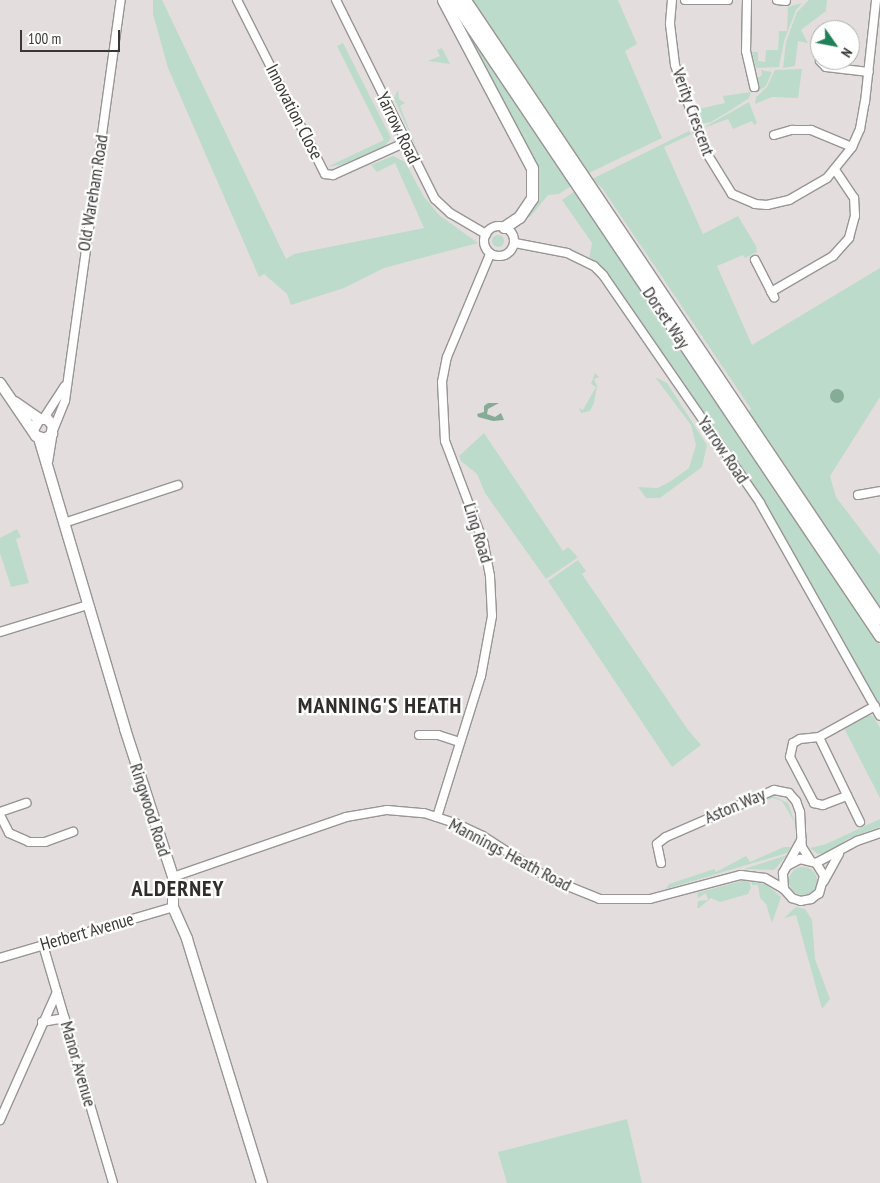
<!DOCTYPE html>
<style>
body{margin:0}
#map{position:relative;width:880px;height:1183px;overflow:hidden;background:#e3dedd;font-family:"PT Sans Narrow",sans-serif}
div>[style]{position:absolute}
.green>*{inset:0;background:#bddbca}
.round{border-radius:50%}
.water>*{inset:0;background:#86ac97}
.roads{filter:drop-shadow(1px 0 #999594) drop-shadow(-1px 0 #999594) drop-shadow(0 1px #999594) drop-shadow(0 -1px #999594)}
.minor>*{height:8px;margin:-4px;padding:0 4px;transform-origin:4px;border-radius:4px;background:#fff}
.minor>.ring{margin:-4px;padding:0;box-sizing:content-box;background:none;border:8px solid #fff;border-radius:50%}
.major>*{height:10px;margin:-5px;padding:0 5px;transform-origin:5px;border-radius:5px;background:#fff}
.highway>*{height:11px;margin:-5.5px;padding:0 5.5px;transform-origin:5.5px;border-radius:5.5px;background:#fff}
span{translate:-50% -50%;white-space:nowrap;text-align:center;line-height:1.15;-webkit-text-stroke:4.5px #fff;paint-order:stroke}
.street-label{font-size:18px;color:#3a3837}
.district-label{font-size:22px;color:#312d2d;font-weight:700;letter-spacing:1px}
.north{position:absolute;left:810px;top:20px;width:50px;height:50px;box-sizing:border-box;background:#fff;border:1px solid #b0afaf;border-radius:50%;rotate:123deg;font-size:14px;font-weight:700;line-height:20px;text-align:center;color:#3a3837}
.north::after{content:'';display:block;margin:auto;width:18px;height:22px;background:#1f8159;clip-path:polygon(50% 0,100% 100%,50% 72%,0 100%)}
.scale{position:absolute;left:20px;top:30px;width:100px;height:22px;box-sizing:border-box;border:2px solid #3a3837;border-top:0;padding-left:6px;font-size:15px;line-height:18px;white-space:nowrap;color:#3a3837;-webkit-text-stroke:4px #fff;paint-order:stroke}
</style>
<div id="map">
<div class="green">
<div style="clip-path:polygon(153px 0,162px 0,286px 259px,294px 254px,424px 228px,395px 163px,377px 172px,371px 165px,393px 156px,405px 162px,424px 197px,439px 215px,478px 243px,384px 268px,344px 288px,291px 305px,287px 294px,264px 274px,259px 277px,168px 68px,153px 14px)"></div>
<div style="clip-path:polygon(473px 0,618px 0,637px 44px,625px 51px,662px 138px,589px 173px)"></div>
<div style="clip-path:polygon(809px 0,827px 0,826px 11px,801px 30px,808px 43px,798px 41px,795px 66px,783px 68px,786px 42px,797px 12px)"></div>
<div style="clip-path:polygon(802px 3px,796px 10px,784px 41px,779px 67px,756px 68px,752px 52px,758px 52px,758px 61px,765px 62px,766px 50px,778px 50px,779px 31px,787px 31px,788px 7px)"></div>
<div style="clip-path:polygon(466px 29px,571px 186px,559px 194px,548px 195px,531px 216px,514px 226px,538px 183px)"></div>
<div style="clip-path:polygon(343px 43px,391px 138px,384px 147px,366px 155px,341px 165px,326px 167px,306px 128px,327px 167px,384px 140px,337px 46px)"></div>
<div style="clip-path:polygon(442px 48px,450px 64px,428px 61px,440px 56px,437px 50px)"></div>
<div style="clip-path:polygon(802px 69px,798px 98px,772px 97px,755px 104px,756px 97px,767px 87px,775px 70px)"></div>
<div style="clip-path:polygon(761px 70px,772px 72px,766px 86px,756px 93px,753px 90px,758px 88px,756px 79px,762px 75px)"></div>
<div style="clip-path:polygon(398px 90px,399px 99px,405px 103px,400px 106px,419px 154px,394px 98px)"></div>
<div style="clip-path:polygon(751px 92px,749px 98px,731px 110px,711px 122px,699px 124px,694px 110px,725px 103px,723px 96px)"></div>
<div style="clip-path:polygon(749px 102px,757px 123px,754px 125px,752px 121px,733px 129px,728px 119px,701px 129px)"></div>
<div style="clip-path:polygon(689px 131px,692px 134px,664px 147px,703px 234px,738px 216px,756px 246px,757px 252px,745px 258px,743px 255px,717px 266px,752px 345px,880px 268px,880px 397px,830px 476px,836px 497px,880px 555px,880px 609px,747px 413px,751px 409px,602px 188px,592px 179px)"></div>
<div style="clip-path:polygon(575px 191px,880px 645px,880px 708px,755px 488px,610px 279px,589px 260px,592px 243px,562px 200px)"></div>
<div class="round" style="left:492px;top:235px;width:12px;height:12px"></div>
<div style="clip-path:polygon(595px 373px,599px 377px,594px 379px,597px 386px,594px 403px,590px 411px,581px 413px,579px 408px,583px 410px,596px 387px,591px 384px)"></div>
<div style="clip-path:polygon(655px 377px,667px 383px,707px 445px,702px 467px,660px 498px,646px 498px,638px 487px,658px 488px,671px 481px,689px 468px,696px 445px,691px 425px)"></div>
<div style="clip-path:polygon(484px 433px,563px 551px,568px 547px,576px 555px,577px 558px,546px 579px,485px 493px,477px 474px,461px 461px,459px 456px)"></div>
<div style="clip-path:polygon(17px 529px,21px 537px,16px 539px,29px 583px,11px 587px,0 553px,0 538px)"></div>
<div style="clip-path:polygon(578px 560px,586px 571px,582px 574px,688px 730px,701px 745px,672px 767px,548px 581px)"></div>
<div style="clip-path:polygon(868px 715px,873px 716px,880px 728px,880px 798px,844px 728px)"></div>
<div style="clip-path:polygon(773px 796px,788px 803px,795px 823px,782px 801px,773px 798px,759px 803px)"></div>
<div style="clip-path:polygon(880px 819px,880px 827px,849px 838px,829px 853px,818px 854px,810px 848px,826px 844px)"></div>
<div style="clip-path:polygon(784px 847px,791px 847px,787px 853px,666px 889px,669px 884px,714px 869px,716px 872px,746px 856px,750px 862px)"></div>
<div style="clip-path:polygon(787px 855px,774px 870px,744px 869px)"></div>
<div class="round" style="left:789px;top:867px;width:28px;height:28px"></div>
<div style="clip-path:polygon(745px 880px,749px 880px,751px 888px,748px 894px,720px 902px,711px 898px,699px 908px,697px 908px,698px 901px,708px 900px,706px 893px,698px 898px,697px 893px)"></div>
<div style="clip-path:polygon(751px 881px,767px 885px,781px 897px,772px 923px,766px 904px,760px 898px,758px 885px,752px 885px)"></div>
<div style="clip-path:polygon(796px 907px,805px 909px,812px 920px,815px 959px,830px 999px,822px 1009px,796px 915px,784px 918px)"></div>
<div style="clip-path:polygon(627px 1119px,642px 1183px,507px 1183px,498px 1152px)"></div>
</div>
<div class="water">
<div class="round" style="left:830px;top:389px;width:14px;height:14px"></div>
<div style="clip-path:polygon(488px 403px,499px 403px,488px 409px,487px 414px,495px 417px,501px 413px,504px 420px,493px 421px,478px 417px,477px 414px,484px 412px,484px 406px)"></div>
</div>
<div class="roads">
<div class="minor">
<div style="left:237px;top:0;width:195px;rotate:63.2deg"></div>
<div style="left:325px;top:174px;width:8px;rotate:7deg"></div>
<div style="left:333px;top:175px;width:78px;rotate:-24.3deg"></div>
<div style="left:336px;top:0;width:222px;rotate:63.6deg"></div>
<div style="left:435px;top:199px;width:21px;rotate:43deg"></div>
<div style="left:450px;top:213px;width:42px;rotate:30.3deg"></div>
<div style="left:672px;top:0;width:24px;rotate:95deg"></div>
<div style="left:670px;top:24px;width:41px;rotate:83deg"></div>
<div style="left:675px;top:65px;width:87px;rotate:71.1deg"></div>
<div style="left:703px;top:147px;width:55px;rotate:58.3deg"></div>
<div style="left:732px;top:194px;width:25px;rotate:23deg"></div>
<div style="left:755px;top:204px;width:12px;rotate:5deg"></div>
<div style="left:767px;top:205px;width:23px;rotate:-13deg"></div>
<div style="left:789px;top:200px;width:44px;rotate:-30.1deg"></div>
<div style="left:827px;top:178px;width:40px;rotate:-51deg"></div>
<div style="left:852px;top:147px;width:20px;rotate:-66deg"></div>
<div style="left:860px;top:129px;width:27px;rotate:-80deg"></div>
<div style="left:865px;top:102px;width:103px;rotate:-83.8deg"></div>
<div style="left:685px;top:0;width:43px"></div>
<div style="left:747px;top:0;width:51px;rotate:91.1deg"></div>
<div style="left:746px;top:51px;width:37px;rotate:77deg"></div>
<div style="left:777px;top:0;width:9px;rotate:6deg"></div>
<div style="left:820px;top:61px;width:8px;rotate:45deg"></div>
<div style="left:826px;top:67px;width:43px;rotate:6.6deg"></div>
<div style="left:774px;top:135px;width:19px;rotate:-16deg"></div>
<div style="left:792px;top:130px;width:19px"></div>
<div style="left:811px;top:130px;width:44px;rotate:22.5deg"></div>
<div class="ring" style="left:484px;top:226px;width:22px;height:22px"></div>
<div style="left:515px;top:243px;width:53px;rotate:10.9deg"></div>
<div style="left:567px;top:253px;width:30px;rotate:26deg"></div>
<div style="left:594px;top:266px;width:13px;rotate:45deg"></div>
<div style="left:603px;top:275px;width:277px;rotate:55.4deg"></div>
<div style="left:760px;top:503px;width:244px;rotate:60.6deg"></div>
<div style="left:755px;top:260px;width:42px;rotate:62.8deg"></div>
<div style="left:771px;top:292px;width:72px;rotate:-30.1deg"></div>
<div style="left:833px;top:256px;width:24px;rotate:-48deg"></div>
<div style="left:849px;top:238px;width:23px;rotate:-75deg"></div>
<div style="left:855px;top:216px;width:18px;rotate:-93deg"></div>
<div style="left:854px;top:198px;width:34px;rotate:-124deg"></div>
<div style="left:44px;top:418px;width:38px;rotate:-57deg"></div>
<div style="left:54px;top:428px;width:29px;rotate:-68deg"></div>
<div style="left:65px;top:401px;width:405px;rotate:-82.1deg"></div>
<div style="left:858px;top:495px;width:22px;rotate:-10deg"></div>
<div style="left:64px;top:523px;width:120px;rotate:-18.4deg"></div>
<div style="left:0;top:632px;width:92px;rotate:-17.1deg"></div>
<div style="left:419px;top:735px;width:19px"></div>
<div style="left:438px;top:735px;width:23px;rotate:18deg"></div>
<div style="left:819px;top:737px;width:19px;rotate:174deg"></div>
<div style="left:800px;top:739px;width:8px;rotate:150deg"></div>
<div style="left:793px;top:743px;width:14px;rotate:102deg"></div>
<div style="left:790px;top:757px;width:52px;rotate:62.4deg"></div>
<div style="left:814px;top:803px;width:9px;rotate:13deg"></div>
<div style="left:823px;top:805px;width:26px;rotate:-21deg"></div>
<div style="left:0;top:812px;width:28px;rotate:-19deg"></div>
<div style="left:0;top:815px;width:20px;rotate:63deg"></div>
<div style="left:9px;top:833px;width:22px;rotate:24deg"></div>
<div style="left:29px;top:842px;width:16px"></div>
<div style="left:45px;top:842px;width:30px;rotate:-20deg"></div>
<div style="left:437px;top:817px;width:148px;rotate:-72.7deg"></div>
<div style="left:481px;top:676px;width:61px;rotate:-79.6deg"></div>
<div style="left:492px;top:616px;width:40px;rotate:-92.9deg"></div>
<div style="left:490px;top:576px;width:33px;rotate:-101deg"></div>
<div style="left:484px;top:544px;width:110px;rotate:-110.7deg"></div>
<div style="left:445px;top:441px;width:59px;rotate:-92.9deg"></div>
<div style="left:442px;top:382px;width:25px;rotate:-79deg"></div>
<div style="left:447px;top:357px;width:112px;rotate:-67.3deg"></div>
<div style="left:860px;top:822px;width:94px;rotate:-115.8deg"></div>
<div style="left:819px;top:737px;width:64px;rotate:-29deg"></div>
<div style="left:661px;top:863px;width:19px;rotate:-102deg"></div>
<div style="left:657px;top:844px;width:11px;rotate:-38deg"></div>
<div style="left:666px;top:837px;width:118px;rotate:-23.5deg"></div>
<div style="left:774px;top:790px;width:15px;rotate:11deg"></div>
<div style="left:789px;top:793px;width:11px;rotate:49deg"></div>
<div style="left:796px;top:801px;width:12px;rotate:70deg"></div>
<div style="left:800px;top:812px;width:35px;rotate:87deg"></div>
<div style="left:802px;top:847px;width:15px;rotate:58deg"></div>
<div style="left:816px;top:863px;width:47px;rotate:-28.2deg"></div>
<div style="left:857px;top:841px;width:24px;rotate:-19deg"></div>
<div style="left:787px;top:866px;width:15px;rotate:-28deg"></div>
<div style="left:800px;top:859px;width:16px;rotate:14deg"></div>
<div style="left:816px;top:863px;width:15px;rotate:58deg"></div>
<div style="left:824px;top:876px;width:18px;rotate:106deg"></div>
<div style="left:819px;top:893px;width:10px;rotate:143deg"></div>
<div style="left:811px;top:899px;width:10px;rotate:169deg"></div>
<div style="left:801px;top:901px;width:9px;rotate:-162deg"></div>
<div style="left:792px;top:898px;width:12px;rotate:-132deg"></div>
<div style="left:784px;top:889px;width:16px;rotate:-94deg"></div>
<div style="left:783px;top:873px;width:38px;rotate:-61deg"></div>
<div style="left:173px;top:877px;width:183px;rotate:-19.1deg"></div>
<div style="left:346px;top:817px;width:42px;rotate:-9.7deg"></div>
<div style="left:387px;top:810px;width:37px;rotate:5deg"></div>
<div style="left:424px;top:813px;width:33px;rotate:18deg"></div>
<div style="left:455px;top:823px;width:31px;rotate:25deg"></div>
<div style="left:483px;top:836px;width:77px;rotate:32.9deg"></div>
<div style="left:548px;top:878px;width:56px;rotate:22deg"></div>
<div style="left:600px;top:899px;width:50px"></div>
<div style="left:650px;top:899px;width:94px;rotate:-14.8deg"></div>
<div style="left:741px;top:875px;width:24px;rotate:7deg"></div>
<div style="left:765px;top:878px;width:22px;rotate:30deg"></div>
<div style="left:824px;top:881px;width:31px;rotate:-61deg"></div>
<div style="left:43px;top:945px;width:248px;rotate:73.6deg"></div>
<div style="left:0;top:958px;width:180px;rotate:-16.4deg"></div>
<div style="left:42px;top:1022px;width:23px;rotate:-10deg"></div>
<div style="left:0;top:1120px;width:140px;rotate:-66deg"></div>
</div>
<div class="major">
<div style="left:0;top:383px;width:64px;rotate:55.8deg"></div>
<div style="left:36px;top:436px;width:9px;rotate:18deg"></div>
<div style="left:45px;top:439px;width:9px;rotate:-36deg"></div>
<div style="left:15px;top:402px;width:29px;rotate:35deg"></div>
<div style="left:33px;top:430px;width:13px;rotate:-61deg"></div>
<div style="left:39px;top:419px;width:8px"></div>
<div style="left:47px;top:419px;width:8px;rotate:45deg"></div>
<div style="left:53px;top:425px;width:36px;rotate:99deg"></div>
<div style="left:39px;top:438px;width:303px;rotate:73.5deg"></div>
<div style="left:125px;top:729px;width:156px;rotate:72deg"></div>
<div style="left:173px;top:877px;width:30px;rotate:90deg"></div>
<div style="left:173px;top:907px;width:35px;rotate:66deg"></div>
<div style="left:187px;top:939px;width:255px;rotate:72.9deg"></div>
</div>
<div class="highway">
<div style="left:443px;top:0;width:190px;rotate:62.1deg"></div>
<div style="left:532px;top:168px;width:30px;rotate:90deg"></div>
<div style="left:532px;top:198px;width:23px;rotate:124deg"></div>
<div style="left:519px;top:217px;width:18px;rotate:146deg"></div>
<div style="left:453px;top:0;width:766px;rotate:56.12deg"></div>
<div style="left:465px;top:0;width:745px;rotate:56.16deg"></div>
</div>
</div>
<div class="street-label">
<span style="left:294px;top:112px;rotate:63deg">Innovation Close</span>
<span style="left:693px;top:112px;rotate:70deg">Verity Crescent</span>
<span style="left:398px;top:128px;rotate:64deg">Yarrow Road</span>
<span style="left:93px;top:193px;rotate:-81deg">Old Wareham Road</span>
<span style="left:666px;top:318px;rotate:56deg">Dorset Way</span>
<span style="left:723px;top:450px;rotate:56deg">Yarrow Road</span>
<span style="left:478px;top:533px;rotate:73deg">Ling Road</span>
<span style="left:735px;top:806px;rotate:-23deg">Aston Way</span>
<span style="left:150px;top:810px;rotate:72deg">Ringwood Road</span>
<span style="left:510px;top:855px;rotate:28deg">Mannings Heath Road</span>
<span style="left:87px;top:932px;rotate:-16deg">Herbert Avenue</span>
<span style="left:78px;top:1064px;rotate:74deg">Manor Avenue</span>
</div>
<div class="district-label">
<span style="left:380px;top:706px">MANNING'S HEATH</span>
<span style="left:178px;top:889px">ALDERNEY</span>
</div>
<div class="north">N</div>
<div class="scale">100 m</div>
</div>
